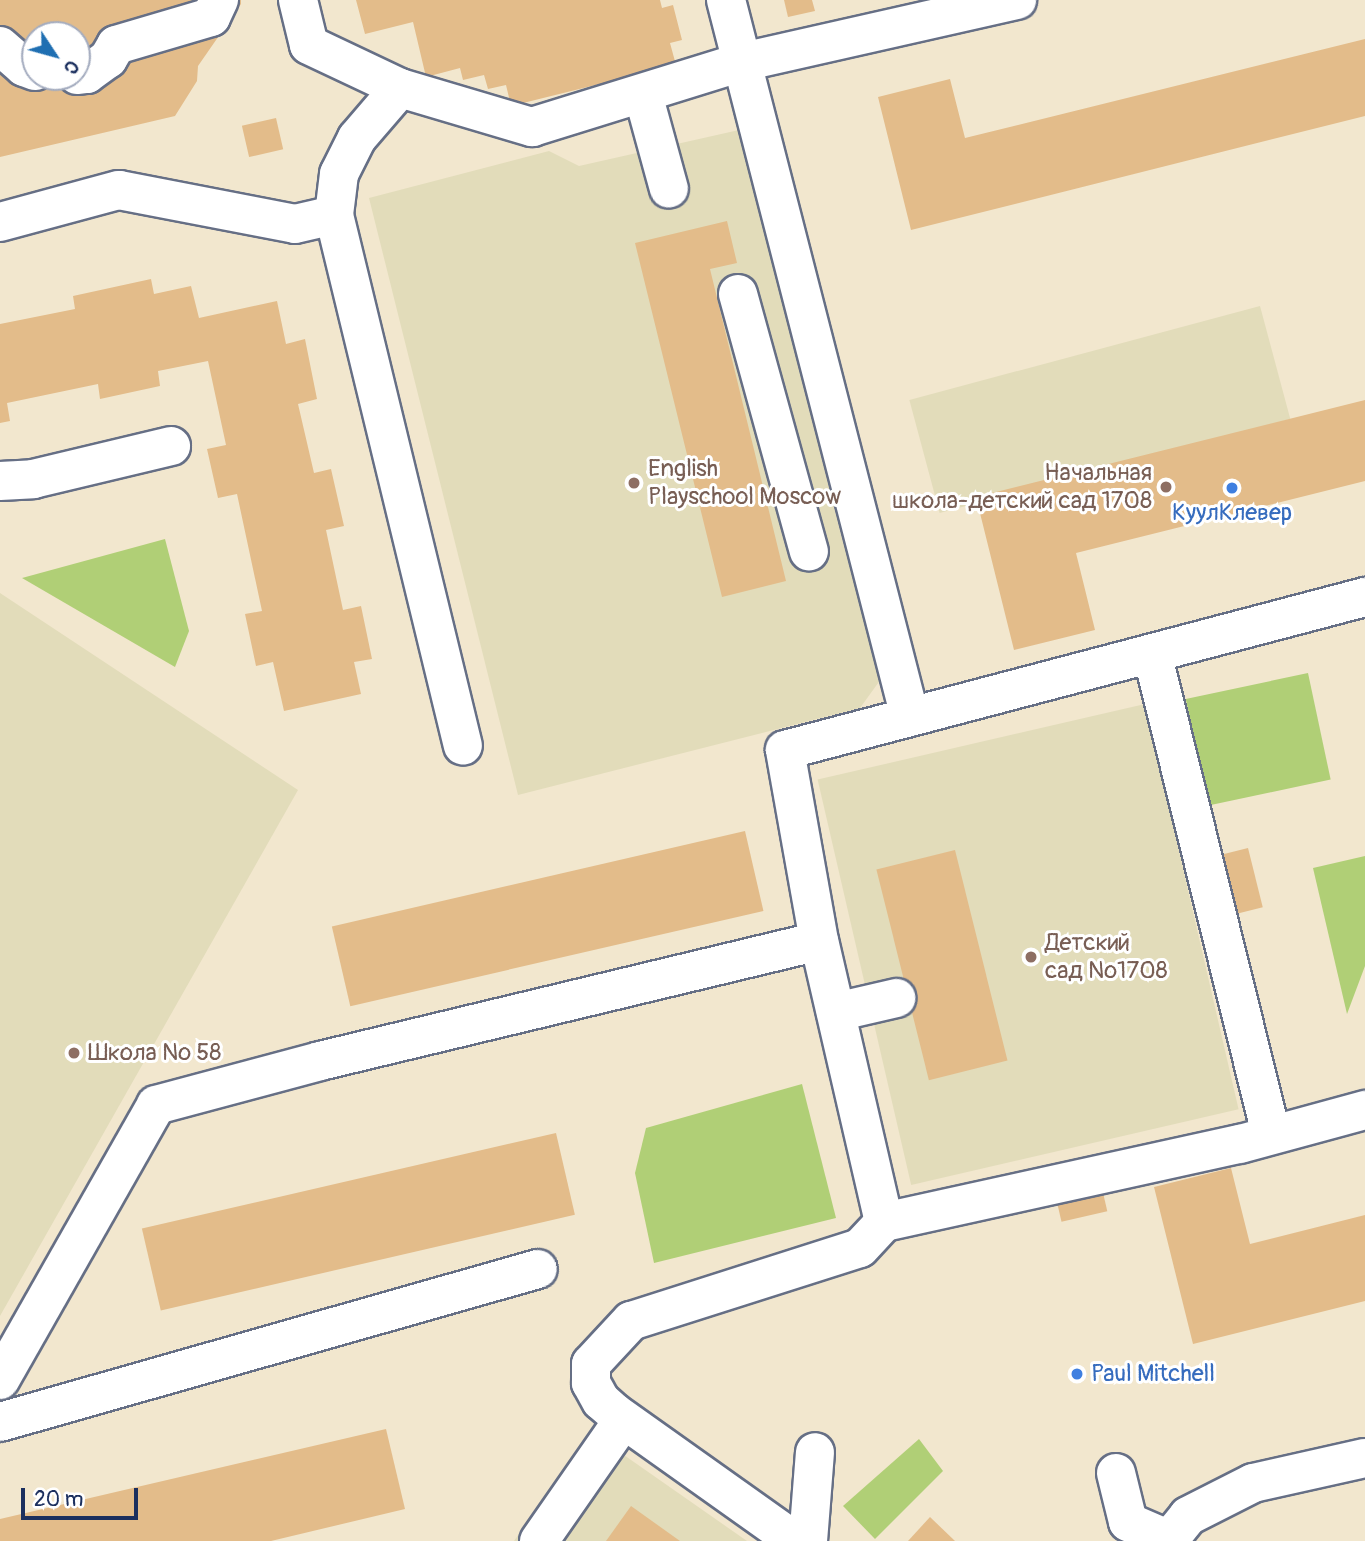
<!DOCTYPE html>
<meta charset="utf-8">
<style>
body{margin:0}
#map{position:relative;width:1365px;height:1541px;overflow:hidden;background:#f2e7ce;font-family:Pangolin,sans-serif}
div>[style]{position:absolute}
.built>*{inset:0;background:#e2dcba;transform-origin:0 0}
.green>*{inset:0;background:#b0cf76;transform-origin:0 0}
.building>*{inset:0;background:#e3bc8a;transform-origin:0 0}
.roads{filter:drop-shadow(2px 0 #666f85) drop-shadow(-2px 0 #666f85) drop-shadow(0 2px #666f85) drop-shadow(0 -2px #666f85)}
.minor>*{height:38px;margin:-19px;padding:0 19px;transform-origin:19px;border-radius:19px;background:#fff}
.dots>*{width:19px;height:19px;translate:-50% -50%;box-sizing:border-box;border:4px solid #fff;border-radius:50%}
span{translate:-50% -50%;white-space:nowrap;text-align:center;line-height:1.15;-webkit-text-stroke:6px #fff;paint-order:stroke}
.education-label{font-size:24px;color:#785e54}
.left{translate:0 -50%;text-align:left}
.right{translate:-100% -50%;text-align:right}
.shop-label{font-size:24px;color:#366cbe}
.north{position:absolute;left:21px;top:21px;width:70px;height:70px;box-sizing:border-box;background:#fff;border:2px solid #a4acbf;border-radius:50%;rotate:126deg;font-size:19px;font-weight:700;line-height:28px;text-align:center;color:#1b2f5e}
.north::after{content:'';display:block;margin:auto;width:24px;height:32px;background:#1f6fb2;clip-path:polygon(50% 0,100% 100%,50% 72%,0 100%)}
.scale{position:absolute;left:21px;top:1488px;width:117px;height:32px;box-sizing:border-box;border:4px solid #1b2f5e;border-top:0;padding-left:9px;font-size:21px;line-height:24px;white-space:nowrap;color:#1b2f5e;-webkit-text-stroke:5px #fff;paint-order:stroke}
</style>
<div id="map">
<div class="built">
<div style="clip-path:polygon(739px 130px,843px 543px,881px 679px,860px 708px,518px 795px,369px 198px,549px 151px,579px 166px)"></div>
<div style="left:1260px;top:306px;width:117px;height:363px;rotate:75deg"></div>
<div style="clip-path:polygon(0 593px,298px 790px,0 1316px)"></div>
<div style="left:1145px;top:704px;width:416px;height:336px;rotate:77deg"></div>
<div style="clip-path:polygon(591px 1432px,747px 1541px,514px 1541px)"></div>
</div>
<div class="green">
<div style="clip-path:polygon(165px 539px,189px 631px,175px 667px,22px 578px)"></div>
<div style="left:1308px;top:673px;width:109px;height:125px;rotate:78deg"></div>
<div style="clip-path:polygon(1365px 856px,1365px 966px,1347px 1014px,1313px 868px)"></div>
<div style="clip-path:polygon(802px 1084px,836px 1218px,654px 1263px,635px 1173px,646px 1128px)"></div>
<div style="clip-path:polygon(919px 1439px,943px 1471px,875px 1539px,843px 1506px)"></div>
</div>
<div class="building">
<div style="clip-path:polygon(evenodd,0 0,241px 0,241px 4px,198px 66px,197px 81px,175px 116px,0 157px,0 0,35px 35px,77px 35px,77px 77px,35px 77px,35px 35px)"></div>
<div style="clip-path:polygon(356px 0,660px 0,662px 8px,673px 5px,682px 40px,670px 43px,676px 65px,511px 106px,506px 85px,488px 89px,484px 75px,463px 80px,460px 68px,426px 77px,413px 22px,365px 34px)"></div>
<div style="clip-path:polygon(784px 0,812px 0,815px 11px,788px 17px)"></div>
<div style="clip-path:polygon(1365px 39px,1365px 116px,911px 230px,878px 97px,950px 79px,965px 138px)"></div>
<div style="left:276px;top:118px;width:32px;height:35px;rotate:77deg"></div>
<div style="clip-path:polygon(727px 221px,737px 263px,710px 269px,786px 581px,722px 597px,635px 243px)"></div>
<div style="clip-path:polygon(151px 279px,154px 294px,191px 286px,199px 318px,277px 301px,286px 344px,305px 339px,317px 399px,298px 404px,314px 473px,331px 469px,344px 526px,326px 530px,343px 610px,361px 606px,372px 659px,354px 662px,361px 694px,284px 711px,273px 662px,256px 666px,245px 614px,262px 611px,237px 494px,218px 498px,207px 449px,226px 445px,208px 361px,158px 371px,160px 386px,100px 399px,98px 384px,7px 403px,10px 421px,0 423px,0 324px,75px 309px,73px 296px)"></div>
<div style="clip-path:polygon(1365px 400px,1365px 481px,1076px 553px,1095px 630px,1014px 650px,976px 497px)"></div>
<div style="left:745px;top:831px;width:82px;height:424px;rotate:77deg"></div>
<div style="left:1248px;top:848px;width:61px;height:37px;rotate:76deg"></div>
<div style="left:955px;top:850px;width:217px;height:81px;rotate:76deg"></div>
<div style="left:556px;top:1133px;width:84px;height:425px;rotate:77deg"></div>
<div style="clip-path:polygon(1231px 1168px,1250px 1244px,1365px 1215px,1365px 1301px,1193px 1344px,1154px 1187px)"></div>
<div style="left:1101px;top:1184px;width:28px;height:47px;rotate:77deg"></div>
<div style="clip-path:polygon(386px 1429px,405px 1509px,271px 1541px,0 1541px,0 1519px)"></div>
<div style="clip-path:polygon(631px 1506px,680px 1541px,606px 1541px)"></div>
<div style="clip-path:polygon(930px 1517px,955px 1541px,908px 1541px)"></div>
</div>
<div class="roads">
<div class="minor">
<div style="left:298px;top:0;width:46px;rotate:76.3deg"></div>
<div style="left:309px;top:45px;width:101px;rotate:25.3deg"></div>
<div style="left:400px;top:88px;width:138px;rotate:16.5deg"></div>
<div style="left:532px;top:127px;width:220px;rotate:-17.2deg"></div>
<div style="left:742px;top:62px;width:282px;rotate:-12.7deg"></div>
<div style="left:726px;top:0;width:740px;rotate:75.61deg"></div>
<div style="left:0;top:46px;width:32px;rotate:41deg"></div>
<div style="left:24px;top:67px;width:12px;rotate:20deg"></div>
<div style="left:77px;top:75px;width:10px;rotate:-6deg"></div>
<div style="left:87px;top:74px;width:26px;rotate:-36deg"></div>
<div style="left:108px;top:59px;width:16px;rotate:-60deg"></div>
<div style="left:116px;top:45px;width:99px;rotate:-16.4deg"></div>
<div style="left:211px;top:17px;width:19px;rotate:-65deg"></div>
<div style="left:400px;top:88px;width:66px;rotate:130.7deg"></div>
<div style="left:357px;top:138px;width:40px;rotate:116.6deg"></div>
<div style="left:339px;top:174px;width:41px;rotate:97deg"></div>
<div style="left:334px;top:215px;width:546px;rotate:76.35deg"></div>
<div style="left:643px;top:94px;width:98px;rotate:74.7deg"></div>
<div style="left:0;top:222px;width:123px;rotate:-15.1deg"></div>
<div style="left:119px;top:190px;width:179px;rotate:10.9deg"></div>
<div style="left:295px;top:224px;width:40px;rotate:-13deg"></div>
<div style="left:738px;top:294px;width:267px;rotate:74.6deg"></div>
<div style="left:0;top:481px;width:33px;rotate:-3deg"></div>
<div style="left:33px;top:479px;width:142px;rotate:-13.4deg"></div>
<div style="left:1152px;top:653px;width:495px;rotate:76.1deg"></div>
<div style="left:836px;top:1012px;width:62px;rotate:-13.1deg"></div>
<div style="left:884px;top:1222px;width:364px;rotate:-12.4deg"></div>
<div style="left:1240px;top:1144px;width:130px;rotate:-15.2deg"></div>
<div style="left:0;top:1380px;width:316px;rotate:-60.4deg"></div>
<div style="left:156px;top:1105px;width:170px;rotate:-15deg"></div>
<div style="left:320px;top:1061px;width:513px;rotate:-13.52deg"></div>
<div style="left:819px;top:941px;width:194px;rotate:-100.1deg"></div>
<div style="left:785px;top:750px;width:600px;rotate:-14.78deg"></div>
<div style="left:0;top:1422px;width:559px;rotate:-15.88deg"></div>
<div style="left:1116px;top:1473px;width:50px;rotate:76.2deg"></div>
<div style="left:1128px;top:1522px;width:46px;rotate:23.2deg"></div>
<div style="left:539px;top:1541px;width:147px;rotate:-55.2deg"></div>
<div style="left:795px;top:1541px;width:221px;rotate:-144.6deg"></div>
<div style="left:615px;top:1413px;width:18px;rotate:-139deg"></div>
<div style="left:601px;top:1401px;width:21px;rotate:-119deg"></div>
<div style="left:591px;top:1383px;width:19px;rotate:-90deg"></div>
<div style="left:591px;top:1364px;width:59px;rotate:-47.1deg"></div>
<div style="left:631px;top:1321px;width:240px;rotate:-17.7deg"></div>
<div style="left:860px;top:1248px;width:35px;rotate:-47deg"></div>
<div style="left:884px;top:1222px;width:288px;rotate:-103deg"></div>
<div style="left:808px;top:1541px;width:89px;rotate:-85.5deg"></div>
<div style="left:1168px;top:1541px;width:32px;rotate:-51deg"></div>
<div style="left:1188px;top:1516px;width:73px;rotate:-26.9deg"></div>
<div style="left:1253px;top:1483px;width:115px;rotate:-12.6deg"></div>
</div>
</div>
<div class="dots">
<div style="left:634px;top:483px;background:#8d6e63"></div>
<div style="left:1166px;top:487px;background:#8d6e63"></div>
<div style="left:1232px;top:488px;background:#3f7fe0"></div>
<div style="left:1031px;top:957px;background:#8d6e63"></div>
<div style="left:74px;top:1053px;background:#8d6e63"></div>
<div style="left:1077px;top:1374px;background:#3f7fe0"></div>
</div>
<div class="education-label">
<span class="left" style="left:648px;top:483px">English<br>Playschool Moscow</span>
<span class="right" style="left:1152px;top:487px">Начальная<br>школа-детский сад 1708</span>
<span class="left" style="left:1045px;top:957px">Детский<br>сад №1708</span>
<span class="left" style="left:88px;top:1053px">Школа № 58</span>
</div>
<div class="shop-label">
<span style="left:1232px;top:513px">КуулКлевер</span>
<span class="left" style="left:1091px;top:1374px">Paul Mitchell</span>
</div>
<div class="north">С</div>
<div class="scale">20 m</div>
</div>
